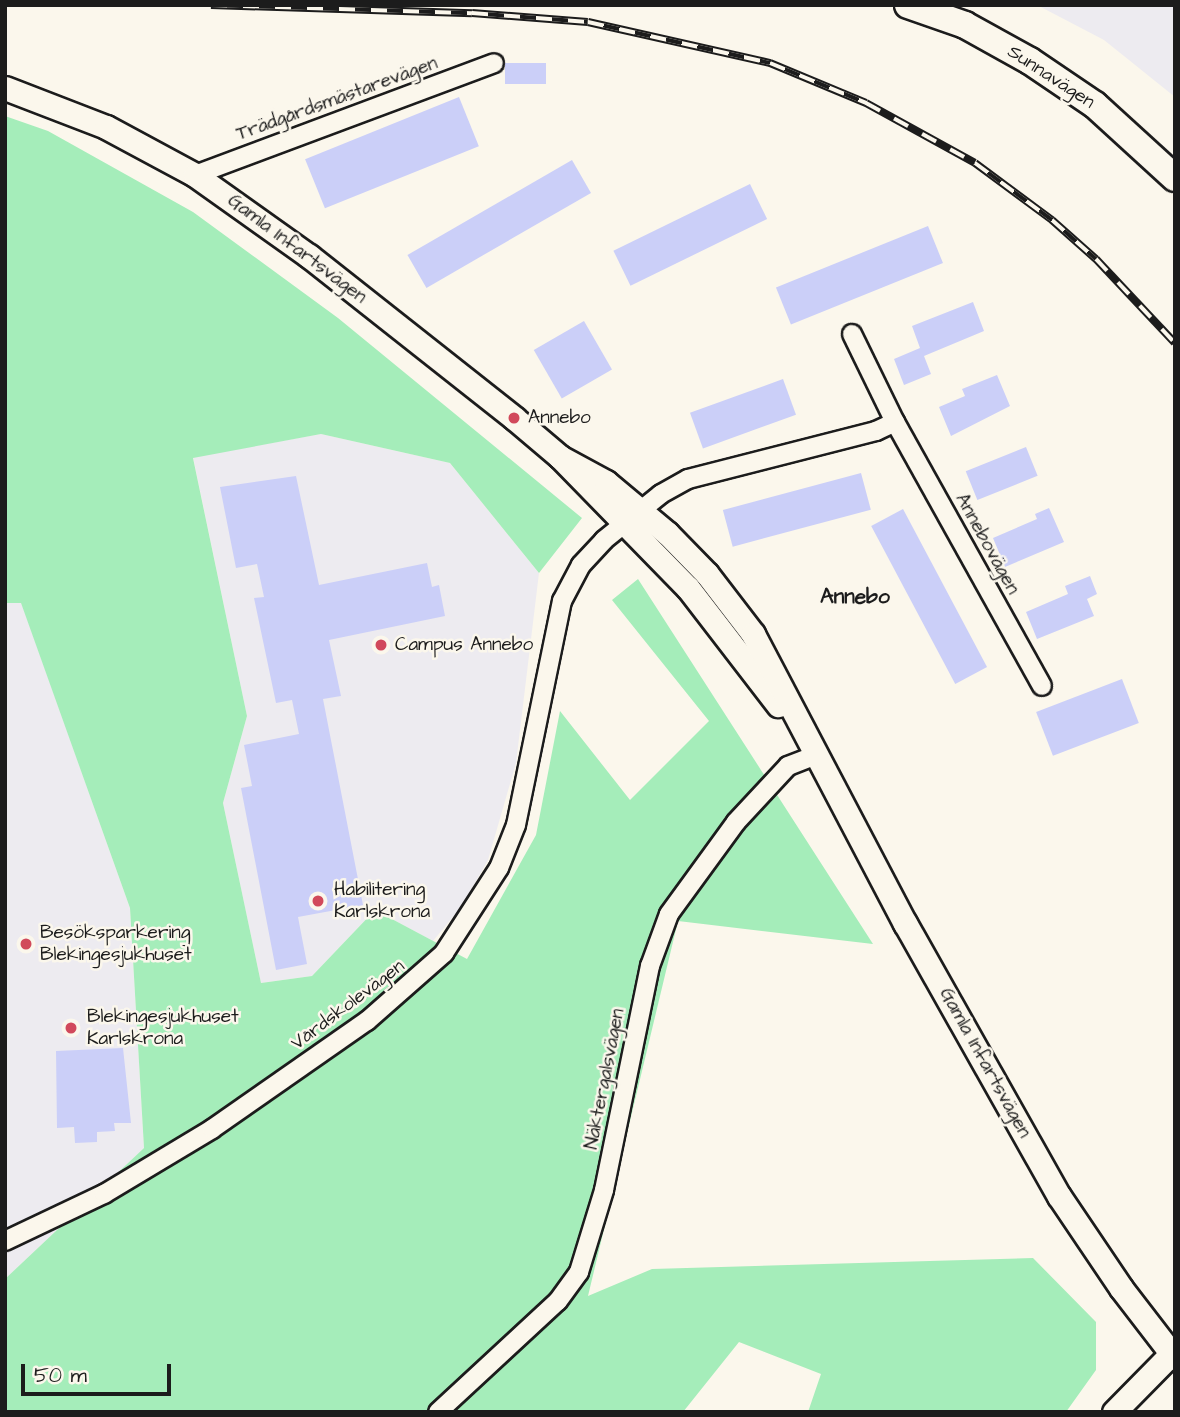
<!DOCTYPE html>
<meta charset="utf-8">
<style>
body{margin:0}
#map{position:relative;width:1180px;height:1417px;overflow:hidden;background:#fbf7ec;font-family:"Architects Daughter",sans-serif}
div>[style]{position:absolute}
.built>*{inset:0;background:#edebf0}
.green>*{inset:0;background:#a5edba}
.building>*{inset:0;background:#cbcff8;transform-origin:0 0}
.roads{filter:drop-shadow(2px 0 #1c1c1c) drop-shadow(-2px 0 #1c1c1c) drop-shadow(0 2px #1c1c1c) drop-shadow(0 -2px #1c1c1c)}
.minor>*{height:18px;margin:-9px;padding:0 9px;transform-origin:9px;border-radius:9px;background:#fbf7ec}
.tertiary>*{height:23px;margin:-11.5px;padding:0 11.5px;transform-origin:11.5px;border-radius:11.5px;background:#fbf7ec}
.secondary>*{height:26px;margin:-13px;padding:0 13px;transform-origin:13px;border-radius:13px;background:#fbf7ec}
.rail>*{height:8px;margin-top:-4px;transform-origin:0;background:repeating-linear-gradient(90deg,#fbf7ec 0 16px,#1c1c1c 0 32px);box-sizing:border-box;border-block:2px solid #1c1c1c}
.dots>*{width:19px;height:19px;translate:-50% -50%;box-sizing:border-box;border:4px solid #fbf7ec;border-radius:50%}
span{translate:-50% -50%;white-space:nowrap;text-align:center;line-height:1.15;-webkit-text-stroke:5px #fbf7ec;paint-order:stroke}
.street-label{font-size:19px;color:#1c1c1c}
.poi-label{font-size:19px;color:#1c1c1c}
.left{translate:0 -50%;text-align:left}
.neighbourhood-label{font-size:21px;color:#1c1c1c;font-weight:700}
.frame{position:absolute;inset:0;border:7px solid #1c1c1c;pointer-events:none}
.scale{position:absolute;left:21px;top:1364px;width:150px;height:32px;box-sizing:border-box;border:4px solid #1c1c1c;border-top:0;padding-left:9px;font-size:21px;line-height:24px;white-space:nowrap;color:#1c1c1c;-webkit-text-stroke:5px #fbf7ec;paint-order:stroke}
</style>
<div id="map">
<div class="built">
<div style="clip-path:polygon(1037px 5px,1175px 5px,1175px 97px,1104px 40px)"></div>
<div style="clip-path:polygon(321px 434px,450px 463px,539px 573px,516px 763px,488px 860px,462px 906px,433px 941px,375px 910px,312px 976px,261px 983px,223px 803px,247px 716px,193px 457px)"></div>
<div style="clip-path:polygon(21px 602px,130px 908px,144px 1148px,5px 1279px,5px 603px)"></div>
</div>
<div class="green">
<div style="clip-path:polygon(5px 116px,48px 131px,193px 212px,338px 318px,582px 518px,539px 573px,450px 463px,321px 434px,193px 458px,247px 716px,223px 803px,261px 983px,312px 976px,375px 910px,467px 959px,536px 835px,560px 711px,630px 800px,709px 721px,612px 600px,638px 579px,873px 944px,678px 921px,588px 1296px,652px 1269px,1033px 1258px,1096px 1322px,1096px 1370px,1066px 1412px,808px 1412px,821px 1374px,739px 1342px,683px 1412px,5px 1412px,5px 1279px,144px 1148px,130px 908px,21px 603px,5px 603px)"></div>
</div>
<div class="building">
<div style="left:546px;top:63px;width:21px;height:41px;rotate:90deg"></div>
<div style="left:459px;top:97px;width:53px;height:166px;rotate:68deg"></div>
<div style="left:572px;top:160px;width:38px;height:190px;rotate:60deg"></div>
<div style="left:750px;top:184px;width:39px;height:152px;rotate:64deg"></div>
<div style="left:928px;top:226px;width:40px;height:164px;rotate:68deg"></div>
<div style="clip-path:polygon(973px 302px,984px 331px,924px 356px,931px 374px,904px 385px,894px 359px,920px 348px,912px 326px)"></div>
<div style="left:584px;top:321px;width:56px;height:58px;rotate:60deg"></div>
<div style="clip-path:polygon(997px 375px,1010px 406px,951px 436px,939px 407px,965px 396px,962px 389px)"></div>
<div style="left:783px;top:379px;width:38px;height:99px;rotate:70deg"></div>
<div style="left:1026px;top:447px;width:31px;height:65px;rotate:68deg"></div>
<div style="left:861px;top:473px;width:38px;height:143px;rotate:75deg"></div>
<div style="clip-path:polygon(296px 476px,319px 585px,427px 563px,432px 587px,439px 585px,445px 616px,329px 640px,341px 696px,323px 699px,363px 905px,298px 917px,307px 964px,276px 970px,241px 788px,252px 786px,244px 745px,299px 734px,292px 700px,276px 703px,254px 598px,264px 597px,257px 564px,236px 568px,220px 487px)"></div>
<div style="clip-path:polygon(1049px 508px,1064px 542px,1005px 567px,993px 538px,1037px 519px,1035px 514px)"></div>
<div style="left:903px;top:509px;width:179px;height:36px;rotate:62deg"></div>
<div style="clip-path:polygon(1090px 576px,1097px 594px,1087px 599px,1094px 616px,1037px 639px,1026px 612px,1068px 594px,1065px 586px)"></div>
<div style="left:1122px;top:679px;width:47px;height:92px;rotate:69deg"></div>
<div style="clip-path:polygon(123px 1048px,131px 1123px,114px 1123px,115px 1131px,97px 1132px,97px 1142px,75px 1143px,74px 1127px,57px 1128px,56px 1051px)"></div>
</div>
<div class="roads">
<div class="minor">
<div style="left:195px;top:175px;width:319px;rotate:-20.5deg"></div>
<div style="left:852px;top:334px;width:98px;rotate:64deg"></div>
<div style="left:895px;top:422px;width:302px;rotate:60.9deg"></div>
<div style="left:5px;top:1241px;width:110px;rotate:-25.4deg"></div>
<div style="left:104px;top:1194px;width:126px;rotate:-31deg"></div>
<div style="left:212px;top:1129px;width:189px;rotate:-34.9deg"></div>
<div style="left:367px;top:1021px;width:103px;rotate:-41.4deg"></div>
<div style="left:444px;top:953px;width:101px;rotate:-57.1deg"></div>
<div style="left:499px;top:868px;width:46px;rotate:-68.4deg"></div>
<div style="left:516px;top:825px;width:229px;rotate:-78.4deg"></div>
<div style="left:562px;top:601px;width:41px;rotate:-62.2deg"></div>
<div style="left:581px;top:565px;width:34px;rotate:-47deg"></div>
<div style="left:604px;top:540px;width:73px;rotate:-38.9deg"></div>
<div style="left:661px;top:494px;width:31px;rotate:-29deg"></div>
<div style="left:688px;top:479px;width:194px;rotate:-14.3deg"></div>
<div style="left:876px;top:431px;width:21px;rotate:-25deg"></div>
<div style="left:438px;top:1412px;width:163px;rotate:-42.8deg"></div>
<div style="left:558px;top:1301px;width:36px;rotate:-54deg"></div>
<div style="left:579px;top:1272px;width:86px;rotate:-73deg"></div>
<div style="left:604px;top:1190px;width:229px;rotate:-78.4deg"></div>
<div style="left:650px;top:966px;width:55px;rotate:-69.9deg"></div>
<div style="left:669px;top:914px;width:114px;rotate:-53.9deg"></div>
<div style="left:736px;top:822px;width:76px;rotate:-47.1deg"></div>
<div style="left:788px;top:766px;width:28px;rotate:-21deg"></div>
</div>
<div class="tertiary">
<div style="left:5px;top:88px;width:108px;rotate:21.1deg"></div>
<div style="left:106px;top:127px;width:101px;rotate:28.3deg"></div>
<div style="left:195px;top:175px;width:140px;rotate:35.4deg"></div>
<div style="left:309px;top:256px;width:261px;rotate:38.3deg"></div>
<div style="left:514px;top:418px;width:60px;rotate:40.3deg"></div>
<div style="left:560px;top:457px;width:183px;rotate:45.7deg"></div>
<div style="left:688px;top:588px;width:148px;rotate:52.4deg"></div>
<div style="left:560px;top:457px;width:52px;rotate:28.5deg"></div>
<div style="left:606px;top:482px;width:80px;rotate:39.9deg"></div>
<div style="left:667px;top:533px;width:57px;rotate:45.7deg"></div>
<div style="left:707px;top:574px;width:76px;rotate:52.5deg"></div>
<div style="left:753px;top:634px;width:327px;rotate:62.3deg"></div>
<div style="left:905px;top:923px;width:313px;rotate:60.6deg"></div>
<div style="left:1059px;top:1196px;width:111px;rotate:56deg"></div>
<div style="left:1121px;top:1288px;width:88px;rotate:52.4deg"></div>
<div style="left:1114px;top:1412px;width:81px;rotate:-45.5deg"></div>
</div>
<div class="secondary">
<div style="left:908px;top:5px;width:60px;rotate:19.3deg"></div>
<div style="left:965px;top:25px;width:74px;rotate:29deg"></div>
<div style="left:1030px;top:61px;width:78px;rotate:34.1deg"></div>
<div style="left:1095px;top:105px;width:108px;rotate:42.4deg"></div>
</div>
</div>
<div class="rail">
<div style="left:211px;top:5px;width:261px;rotate:1.8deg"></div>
<div style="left:472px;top:13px;width:116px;rotate:4.4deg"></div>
<div style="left:588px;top:22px;width:187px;rotate:12.7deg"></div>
<div style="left:770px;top:63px;width:104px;rotate:22.6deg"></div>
<div style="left:866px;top:103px;width:124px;rotate:28.8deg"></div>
<div style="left:975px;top:163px;width:96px;rotate:36.5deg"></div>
<div style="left:1052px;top:220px;width:59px;rotate:41.6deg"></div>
<div style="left:1096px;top:259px;width:115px;rotate:46.8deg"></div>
</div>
<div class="dots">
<div style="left:514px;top:418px;background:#d1495b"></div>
<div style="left:381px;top:645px;background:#d1495b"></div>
<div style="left:318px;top:901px;background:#d1495b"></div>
<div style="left:26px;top:944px;background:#d1495b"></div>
<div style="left:71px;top:1028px;background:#d1495b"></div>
</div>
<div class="street-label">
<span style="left:1051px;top:77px;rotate:33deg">Sunnavägen</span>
<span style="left:337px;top:99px;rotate:-20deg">Trädgårdsmästarevägen</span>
<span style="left:297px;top:249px;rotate:37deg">Gamla Infartsvägen</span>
<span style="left:987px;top:544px;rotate:61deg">Annebovägen</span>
<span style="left:348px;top:1005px;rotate:-37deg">Vårdskolevägen</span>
<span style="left:985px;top:1063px;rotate:61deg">Gamla Infartsvägen</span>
<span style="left:605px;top:1079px;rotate:-79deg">Näktergalsvägen</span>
</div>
<div class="poi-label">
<span class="left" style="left:528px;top:418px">Annebo</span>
<span class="left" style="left:395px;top:645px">Campus Annebo</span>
<span class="left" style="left:334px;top:901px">Habilitering<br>Karlskrona</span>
<span class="left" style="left:40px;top:944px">Besöksparkering<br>Blekingesjukhuset</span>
<span class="left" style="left:87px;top:1028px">Blekingesjukhuset<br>Karlskrona</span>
</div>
<div class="neighbourhood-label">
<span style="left:855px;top:597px">Annebo</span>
</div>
<div class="frame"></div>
<div class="scale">50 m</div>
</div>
